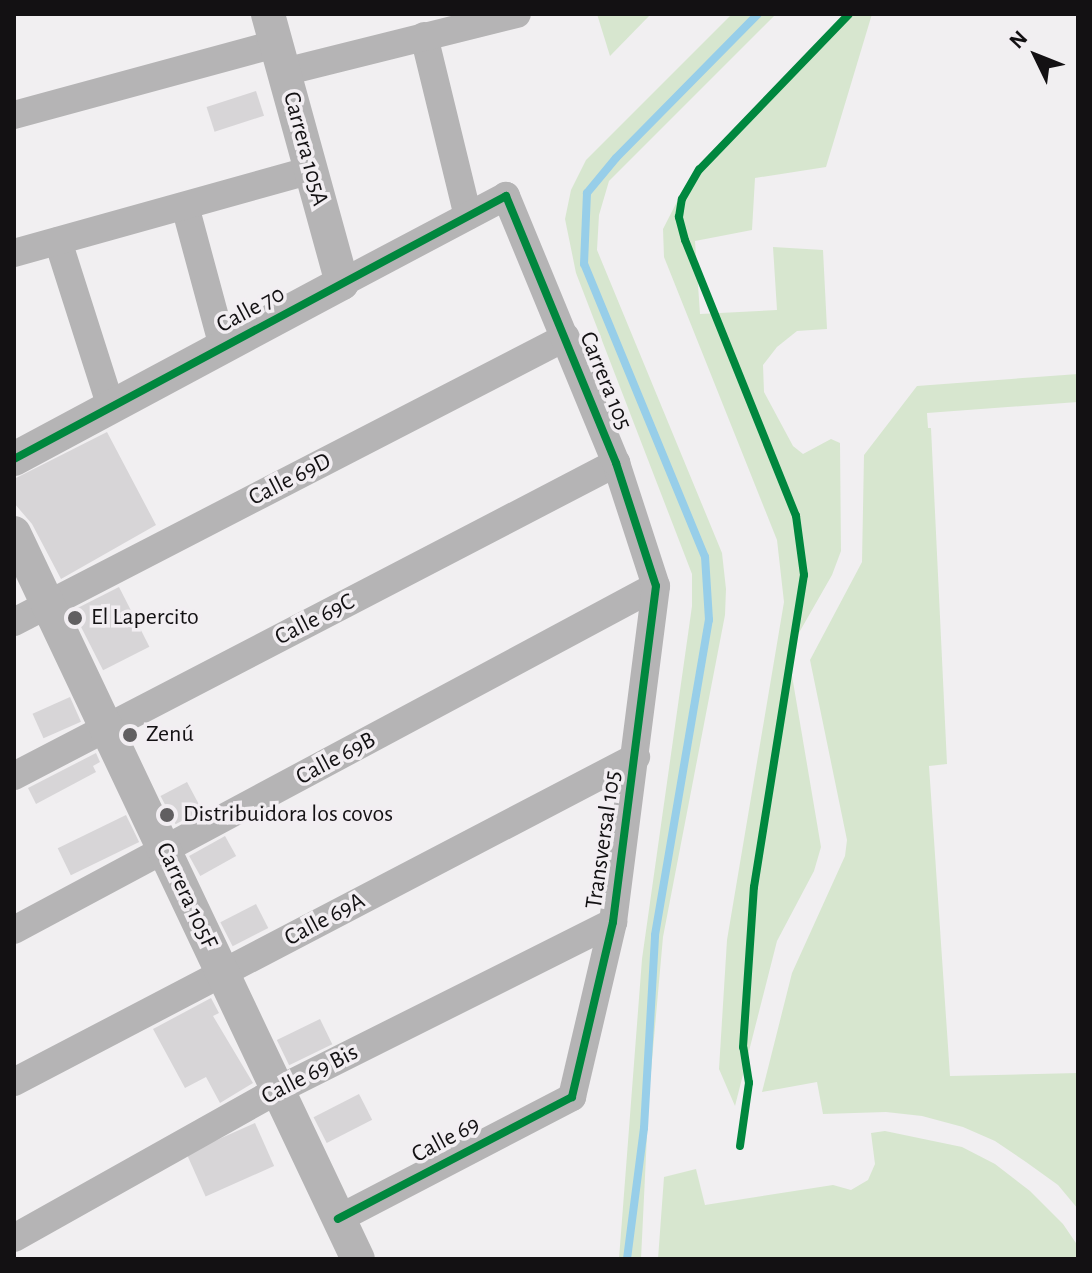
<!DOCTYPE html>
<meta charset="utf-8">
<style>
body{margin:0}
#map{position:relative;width:1092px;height:1273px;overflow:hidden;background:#f1eff1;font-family:"Alegreya Sans",sans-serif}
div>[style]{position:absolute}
.green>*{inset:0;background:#d7e6cf}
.stream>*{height:8px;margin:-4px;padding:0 4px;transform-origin:4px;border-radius:4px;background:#97cee9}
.building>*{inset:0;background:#d7d5d7;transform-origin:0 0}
.minor>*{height:28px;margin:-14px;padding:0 14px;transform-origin:14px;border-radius:14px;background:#b5b4b5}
.tertiary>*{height:34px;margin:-17px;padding:0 17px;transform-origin:17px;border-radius:17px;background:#b5b4b5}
.cycleway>*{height:8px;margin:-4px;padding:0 4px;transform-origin:4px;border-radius:4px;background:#00873e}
.dots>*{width:22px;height:22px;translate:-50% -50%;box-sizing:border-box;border:4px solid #f2eef2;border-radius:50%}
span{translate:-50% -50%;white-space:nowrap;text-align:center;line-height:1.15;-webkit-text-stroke:7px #f2eef2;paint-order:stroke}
.street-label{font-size:24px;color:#131113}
.poi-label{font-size:24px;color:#131113}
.left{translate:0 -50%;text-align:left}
.frame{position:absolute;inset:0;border:16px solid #131113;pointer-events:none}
.north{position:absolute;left:996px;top:16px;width:80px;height:80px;-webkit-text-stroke:6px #f2eef2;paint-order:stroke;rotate:313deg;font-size:22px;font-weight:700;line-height:32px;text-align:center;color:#131113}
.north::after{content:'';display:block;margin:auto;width:28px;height:36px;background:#131113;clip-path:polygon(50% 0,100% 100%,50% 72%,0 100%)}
</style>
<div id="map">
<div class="green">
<div style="clip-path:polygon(597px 14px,651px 14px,610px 56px)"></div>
<div style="clip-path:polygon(732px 14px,776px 14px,609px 181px,599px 215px,597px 250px,722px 553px,726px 589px,725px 615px,663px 937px,649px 1094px,641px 1259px,619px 1259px,642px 959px,692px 606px,692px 574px,576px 273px,565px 219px,571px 190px,586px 160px)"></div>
<div style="clip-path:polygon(854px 14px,872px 14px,826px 167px,755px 178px,752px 230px,695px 241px,700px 314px,777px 310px,773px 247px,823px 250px,827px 329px,797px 331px,777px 347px,763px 365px,764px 392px,793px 446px,803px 454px,831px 439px,840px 443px,841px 551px,832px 575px,788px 652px,821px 847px,814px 871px,777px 941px,735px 1106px,719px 1069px,727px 940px,784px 602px,777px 540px,664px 257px,663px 229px,683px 190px)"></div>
<div style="clip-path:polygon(1078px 374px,1078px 402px,927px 413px,928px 428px,931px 428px,947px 764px,929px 766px,950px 1076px,1078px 1073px,1078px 1209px,1058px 1185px,1026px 1162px,995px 1141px,963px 1127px,922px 1116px,886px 1112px,823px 1114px,817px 1082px,762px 1092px,792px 973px,845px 856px,847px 840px,810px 660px,862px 562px,864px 455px,917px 386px)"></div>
<div style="clip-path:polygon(885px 1131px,962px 1147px,995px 1164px,1030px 1191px,1063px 1224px,1078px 1246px,1078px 1259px,658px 1259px,664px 1177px,696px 1169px,705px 1205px,833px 1185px,851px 1190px,868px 1180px,875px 1164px,871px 1133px)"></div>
</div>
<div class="stream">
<div style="left:627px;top:1259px;width:132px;rotate:-82.6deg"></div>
<div style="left:644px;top:1128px;width:193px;rotate:-86.7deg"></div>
<div style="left:655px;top:935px;width:320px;rotate:-80.3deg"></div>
<div style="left:709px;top:620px;width:63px;rotate:-93.6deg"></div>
<div style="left:705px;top:557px;width:317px;rotate:-112.4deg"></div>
<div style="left:584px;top:264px;width:71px;rotate:-87.6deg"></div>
<div style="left:587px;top:193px;width:45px;rotate:-50.4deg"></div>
<div style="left:616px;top:158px;width:202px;rotate:-45.4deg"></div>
</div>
<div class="building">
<div style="left:256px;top:91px;width:26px;height:52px;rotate:72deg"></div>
<div style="clip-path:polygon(107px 432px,156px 525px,61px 579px,32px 524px,14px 503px,14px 479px)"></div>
<div style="left:119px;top:587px;width:67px;height:52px;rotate:63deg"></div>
<div style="left:70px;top:697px;width:27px;height:41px;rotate:66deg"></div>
<div style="clip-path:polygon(96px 753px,100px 762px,93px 766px,96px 772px,36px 804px,28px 788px)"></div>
<div style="left:187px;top:782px;width:32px;height:30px;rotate:62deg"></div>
<div style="left:126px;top:815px;width:30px;height:76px;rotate:64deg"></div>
<div style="left:225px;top:836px;width:23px;height:41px;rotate:61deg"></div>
<div style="left:256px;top:904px;width:27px;height:40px;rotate:63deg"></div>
<div style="clip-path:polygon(211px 998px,219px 1013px,213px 1016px,253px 1083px,220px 1103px,206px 1077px,185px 1088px,153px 1029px)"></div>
<div style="left:320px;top:1019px;width:28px;height:48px;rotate:64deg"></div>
<div style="left:359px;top:1094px;width:29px;height:51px;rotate:63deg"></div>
<div style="left:255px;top:1123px;width:47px;height:75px;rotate:66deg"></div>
</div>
<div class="minor">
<div style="left:424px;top:36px;width:185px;rotate:76.3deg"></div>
<div style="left:284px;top:72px;width:240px;rotate:-14deg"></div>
<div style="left:14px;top:115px;width:271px;rotate:-15.2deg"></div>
<div style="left:185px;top:206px;width:146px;rotate:74.9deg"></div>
<div style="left:58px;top:241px;width:174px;rotate:72.3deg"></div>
<div style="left:14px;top:253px;width:308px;rotate:-15.6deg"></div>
<div style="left:14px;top:622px;width:621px;rotate:-27.31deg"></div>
<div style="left:14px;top:776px;width:679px;rotate:-27.47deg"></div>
<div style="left:14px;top:930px;width:728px;rotate:-28.18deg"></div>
<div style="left:14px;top:1082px;width:702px;rotate:-27.59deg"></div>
<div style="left:338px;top:1219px;width:264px;rotate:-27.5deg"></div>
<div style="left:572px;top:1097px;width:180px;rotate:-76.8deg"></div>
<div style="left:613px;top:922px;width:339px;rotate:-82.7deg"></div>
<div style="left:656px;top:586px;width:129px;rotate:-108deg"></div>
<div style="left:616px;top:463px;width:289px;rotate:-112.4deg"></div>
<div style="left:506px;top:196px;width:186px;rotate:152.1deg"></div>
<div style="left:14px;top:1238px;width:303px;rotate:-29.3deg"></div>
<div style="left:278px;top:1090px;width:375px;rotate:-26.6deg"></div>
</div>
<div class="tertiary">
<div style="left:14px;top:459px;width:372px;rotate:-28.2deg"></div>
<div style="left:342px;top:283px;width:279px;rotate:-105.4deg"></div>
<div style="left:14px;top:533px;width:803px;rotate:64.65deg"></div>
</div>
<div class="cycleway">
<div style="left:14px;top:459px;width:558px;rotate:-28.13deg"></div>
<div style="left:506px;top:196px;width:289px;rotate:67.6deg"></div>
<div style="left:616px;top:463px;width:129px;rotate:72deg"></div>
<div style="left:656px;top:586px;width:339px;rotate:97.3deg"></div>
<div style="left:613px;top:922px;width:180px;rotate:103.2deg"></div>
<div style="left:572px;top:1097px;width:264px;rotate:152.5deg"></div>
<div style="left:740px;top:1146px;width:64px;rotate:-81.9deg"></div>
<div style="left:749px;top:1083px;width:36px;rotate:-99deg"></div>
<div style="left:743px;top:1047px;width:160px;rotate:-86.1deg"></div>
<div style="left:754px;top:887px;width:316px;rotate:-80.9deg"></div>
<div style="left:804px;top:575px;width:60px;rotate:-97.7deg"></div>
<div style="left:796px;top:516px;width:297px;rotate:-111.9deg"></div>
<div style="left:685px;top:240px;width:24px;rotate:-105deg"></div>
<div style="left:679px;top:217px;width:18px;rotate:-81deg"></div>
<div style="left:682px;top:199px;width:34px;rotate:-60deg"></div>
<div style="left:699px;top:170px;width:216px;rotate:-46.1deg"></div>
</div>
<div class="dots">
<div style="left:75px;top:618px;background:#615f61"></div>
<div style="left:130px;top:735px;background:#615f61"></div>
<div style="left:167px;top:815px;background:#615f61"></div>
</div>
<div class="street-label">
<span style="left:305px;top:149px;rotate:75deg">Carrera 105A</span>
<span style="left:251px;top:310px;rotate:-28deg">Calle 70</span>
<span style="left:605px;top:381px;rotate:68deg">Carrera 105</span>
<span style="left:290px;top:480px;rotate:-27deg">Calle 69D</span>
<span style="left:315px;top:620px;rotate:-27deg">Calle 69C</span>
<span style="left:336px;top:759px;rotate:-28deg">Calle 69B</span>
<span style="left:604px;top:840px;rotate:-82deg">Transversal 105</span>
<span style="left:186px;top:896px;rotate:65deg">Carrera 105F</span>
<span style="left:325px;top:920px;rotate:-28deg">Calle 69A</span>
<span style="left:310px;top:1075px;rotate:-27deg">Calle 69 Bis</span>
<span style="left:446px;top:1140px;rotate:-28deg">Calle 69</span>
</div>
<div class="poi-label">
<span class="left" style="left:91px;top:618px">El Lapercito</span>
<span class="left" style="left:146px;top:735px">Zenú</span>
<span class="left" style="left:183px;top:815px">Distribuidora los covos</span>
</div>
<div class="frame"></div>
<div class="north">N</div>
</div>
